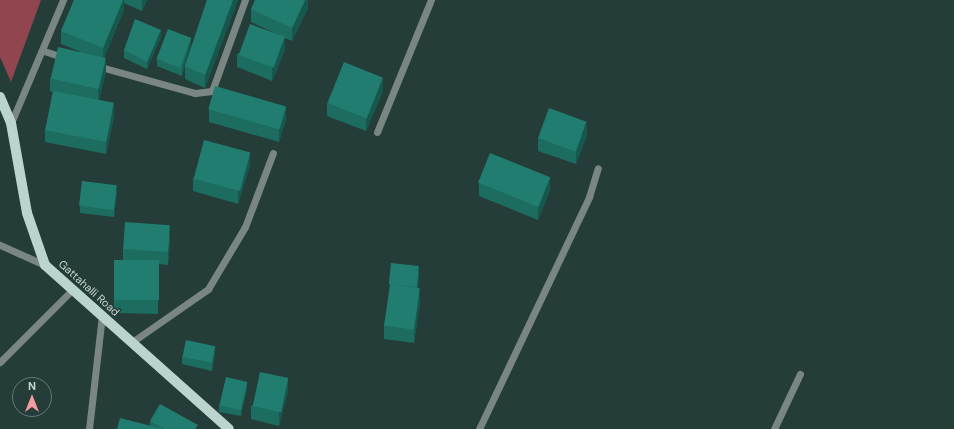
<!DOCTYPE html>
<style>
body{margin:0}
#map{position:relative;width:954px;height:429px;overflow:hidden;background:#243d38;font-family:"DM Sans",sans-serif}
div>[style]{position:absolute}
.green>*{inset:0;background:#90454f}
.minor>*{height:7px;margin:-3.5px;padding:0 3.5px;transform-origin:3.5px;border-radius:3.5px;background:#7a8683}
.major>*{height:10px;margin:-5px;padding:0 5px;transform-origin:5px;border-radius:5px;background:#bbd4cf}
.wall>*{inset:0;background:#1c6c60}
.shaded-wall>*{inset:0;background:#17584e}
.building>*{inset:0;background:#217d70;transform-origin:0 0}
span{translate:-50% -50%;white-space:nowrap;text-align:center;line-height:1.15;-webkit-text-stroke:3px #243d38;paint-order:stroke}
.street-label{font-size:11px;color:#c7d5d2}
.north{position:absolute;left:12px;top:377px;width:40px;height:40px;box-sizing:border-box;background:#243d38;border:1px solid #657a76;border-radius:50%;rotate:0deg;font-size:11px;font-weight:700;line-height:16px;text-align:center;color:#c7d5d2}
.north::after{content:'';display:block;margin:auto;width:14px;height:18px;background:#f49aa3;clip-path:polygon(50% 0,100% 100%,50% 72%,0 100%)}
</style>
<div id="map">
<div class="green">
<div style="clip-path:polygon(0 0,41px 0,11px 82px,0 57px)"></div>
</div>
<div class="minor">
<div style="left:44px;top:51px;width:20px;rotate:18deg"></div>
<div style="left:97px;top:66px;width:102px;rotate:15.4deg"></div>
<div style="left:195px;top:93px;width:17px;rotate:-7deg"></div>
<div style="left:212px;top:91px;width:97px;rotate:-70.1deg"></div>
<div style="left:11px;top:123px;width:134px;rotate:-67.1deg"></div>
<div style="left:377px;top:132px;width:143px;rotate:-67.8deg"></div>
<div style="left:0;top:245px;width:49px;rotate:24deg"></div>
<div style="left:132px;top:342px;width:93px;rotate:-34.9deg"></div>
<div style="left:208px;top:289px;width:72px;rotate:-59.2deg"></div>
<div style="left:245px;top:227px;width:79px;rotate:-69.3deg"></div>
<div style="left:0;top:362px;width:102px;rotate:-45deg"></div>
<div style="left:89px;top:429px;width:115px;rotate:-83.5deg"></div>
<div style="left:479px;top:429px;width:257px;rotate:-64.6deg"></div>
<div style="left:589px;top:197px;width:30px;rotate:-73deg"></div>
<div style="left:774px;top:429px;width:61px;rotate:-64.7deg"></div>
</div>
<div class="major">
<div style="left:0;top:97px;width:28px;rotate:67deg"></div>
<div style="left:11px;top:123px;width:91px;rotate:79.9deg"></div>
<div style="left:27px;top:213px;width:55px;rotate:70.9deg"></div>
<div style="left:45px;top:265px;width:246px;rotate:41.7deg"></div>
</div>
<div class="wall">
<div style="clip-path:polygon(74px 0,147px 0,142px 11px,124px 3px,124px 10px,104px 58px,106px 71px,99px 100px,114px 116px,106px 154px,45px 142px,45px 130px,53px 92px,50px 91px,50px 78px,81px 52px,61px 44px,61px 31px)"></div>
<div style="clip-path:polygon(207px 0,238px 0,205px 88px,185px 79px,185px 66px)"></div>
<div style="clip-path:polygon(308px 0,308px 8px,292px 41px,285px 38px,285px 50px,272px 81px,237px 67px,237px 54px,281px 36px,251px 22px,251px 9px)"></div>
<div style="clip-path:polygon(161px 37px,147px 69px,124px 58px,124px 50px)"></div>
<div style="clip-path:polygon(191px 45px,182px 76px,157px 66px,157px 59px)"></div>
<div style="clip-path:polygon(383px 91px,366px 131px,327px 116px,327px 103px)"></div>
<div style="clip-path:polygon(209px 109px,286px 119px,279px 142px,209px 122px)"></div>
<div style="clip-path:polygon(587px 135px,576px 164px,538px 151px,538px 138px)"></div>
<div style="clip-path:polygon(250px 165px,238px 204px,193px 191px,193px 178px)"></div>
<div style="clip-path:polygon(479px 183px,550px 190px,538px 220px,479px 196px)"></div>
<div style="clip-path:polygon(117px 192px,114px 217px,80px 213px,80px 206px)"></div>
<div style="clip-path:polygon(170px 238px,168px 265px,159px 264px,158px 314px,114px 313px,114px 260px,123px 260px,123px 249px)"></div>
<div style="clip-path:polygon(419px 273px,418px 288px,420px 301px,414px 343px,384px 339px,384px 326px,390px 290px,390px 284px)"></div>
<div style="clip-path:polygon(215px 353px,212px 371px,182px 364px,182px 357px)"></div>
<div style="clip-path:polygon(247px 389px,241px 416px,219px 412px,219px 405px)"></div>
<div style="clip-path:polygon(288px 391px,279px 426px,251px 419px,251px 406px)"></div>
<div style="clip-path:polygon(150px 421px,198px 429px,117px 429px,150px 426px)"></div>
</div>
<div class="shaded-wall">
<div style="clip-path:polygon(123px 0,124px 0,124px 10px,103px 61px,103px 48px)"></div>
<div style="clip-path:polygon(142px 0,147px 0,142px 11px)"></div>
<div style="clip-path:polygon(233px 0,238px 0,205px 88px,205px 75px)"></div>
<div style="clip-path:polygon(305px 0,308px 0,308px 8px,292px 41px,292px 28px)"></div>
<div style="clip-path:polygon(161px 30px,161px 37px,147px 69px,147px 62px)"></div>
<div style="clip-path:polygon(285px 37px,285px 50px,272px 81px,272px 68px)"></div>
<div style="clip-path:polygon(191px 38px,191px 45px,182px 76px,182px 69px)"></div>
<div style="clip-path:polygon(106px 58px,106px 71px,98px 102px,98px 89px)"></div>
<div style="clip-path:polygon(383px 78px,383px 91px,366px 131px,366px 119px)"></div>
<div style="clip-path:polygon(114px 103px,114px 116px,106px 154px,106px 141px)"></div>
<div style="clip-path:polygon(286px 106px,286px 119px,279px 142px,279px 129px)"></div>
<div style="clip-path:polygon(587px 122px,587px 135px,576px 164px,576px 151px)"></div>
<div style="clip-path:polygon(250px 152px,250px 165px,238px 204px,238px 191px)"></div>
<div style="clip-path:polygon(550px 177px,550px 190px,538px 220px,538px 207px)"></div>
<div style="clip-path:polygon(117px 185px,117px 192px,114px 217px,114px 210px)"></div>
<div style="clip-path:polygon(170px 225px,170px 238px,168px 265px,168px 252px)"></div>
<div style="clip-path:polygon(419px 266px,419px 273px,417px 293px,417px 286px)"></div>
<div style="clip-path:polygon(420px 288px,420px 301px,414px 343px,414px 330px)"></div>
<div style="clip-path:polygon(215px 346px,215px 353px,212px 371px,212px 364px)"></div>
<div style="clip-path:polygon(288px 378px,288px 391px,279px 426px,279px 413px)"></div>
<div style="clip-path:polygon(247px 382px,247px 389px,241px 416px,241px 409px)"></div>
</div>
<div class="building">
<div style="clip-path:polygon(74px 0,123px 0,103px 48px,61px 31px)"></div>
<div style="clip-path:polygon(207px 0,233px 0,205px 75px,185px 66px)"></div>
<div style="clip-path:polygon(255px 0,305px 0,292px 28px,251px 9px)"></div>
<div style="clip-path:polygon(135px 19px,161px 30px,147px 62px,124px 50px)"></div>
<div style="left:250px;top:24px;width:37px;height:33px;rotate:20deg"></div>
<div style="left:168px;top:29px;width:25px;height:32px;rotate:21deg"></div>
<div style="left:58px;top:47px;width:49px;height:32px;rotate:13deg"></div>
<div style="left:344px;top:62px;width:42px;height:44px;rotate:22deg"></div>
<div style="left:215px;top:86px;width:74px;height:24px;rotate:16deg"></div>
<div style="left:53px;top:91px;width:62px;height:40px;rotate:11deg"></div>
<div style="left:549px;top:108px;width:40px;height:32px;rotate:20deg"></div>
<div style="left:204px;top:140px;width:48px;height:40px;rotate:15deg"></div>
<div style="left:490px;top:153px;width:65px;height:32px;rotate:22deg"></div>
<div style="left:82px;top:181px;width:35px;height:25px;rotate:7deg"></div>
<div style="left:125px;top:222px;width:45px;height:27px;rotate:4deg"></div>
<div style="left:114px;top:260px;width:45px;height:40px"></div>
<div style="left:391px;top:263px;width:28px;height:21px;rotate:6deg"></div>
<div style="left:390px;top:284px;width:30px;height:42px;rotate:8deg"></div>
<div style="left:186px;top:340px;width:30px;height:17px;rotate:12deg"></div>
<div style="left:260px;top:372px;width:29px;height:35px;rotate:12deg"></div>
<div style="left:226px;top:377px;width:22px;height:29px;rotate:13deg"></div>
<div style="clip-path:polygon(160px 404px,198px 425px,195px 429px,164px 429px,150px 421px)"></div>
<div style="clip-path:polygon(120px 418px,163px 429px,117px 429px)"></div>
</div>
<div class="street-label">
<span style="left:89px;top:288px;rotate:42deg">Gattahalli Road</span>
</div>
<div class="north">N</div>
</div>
